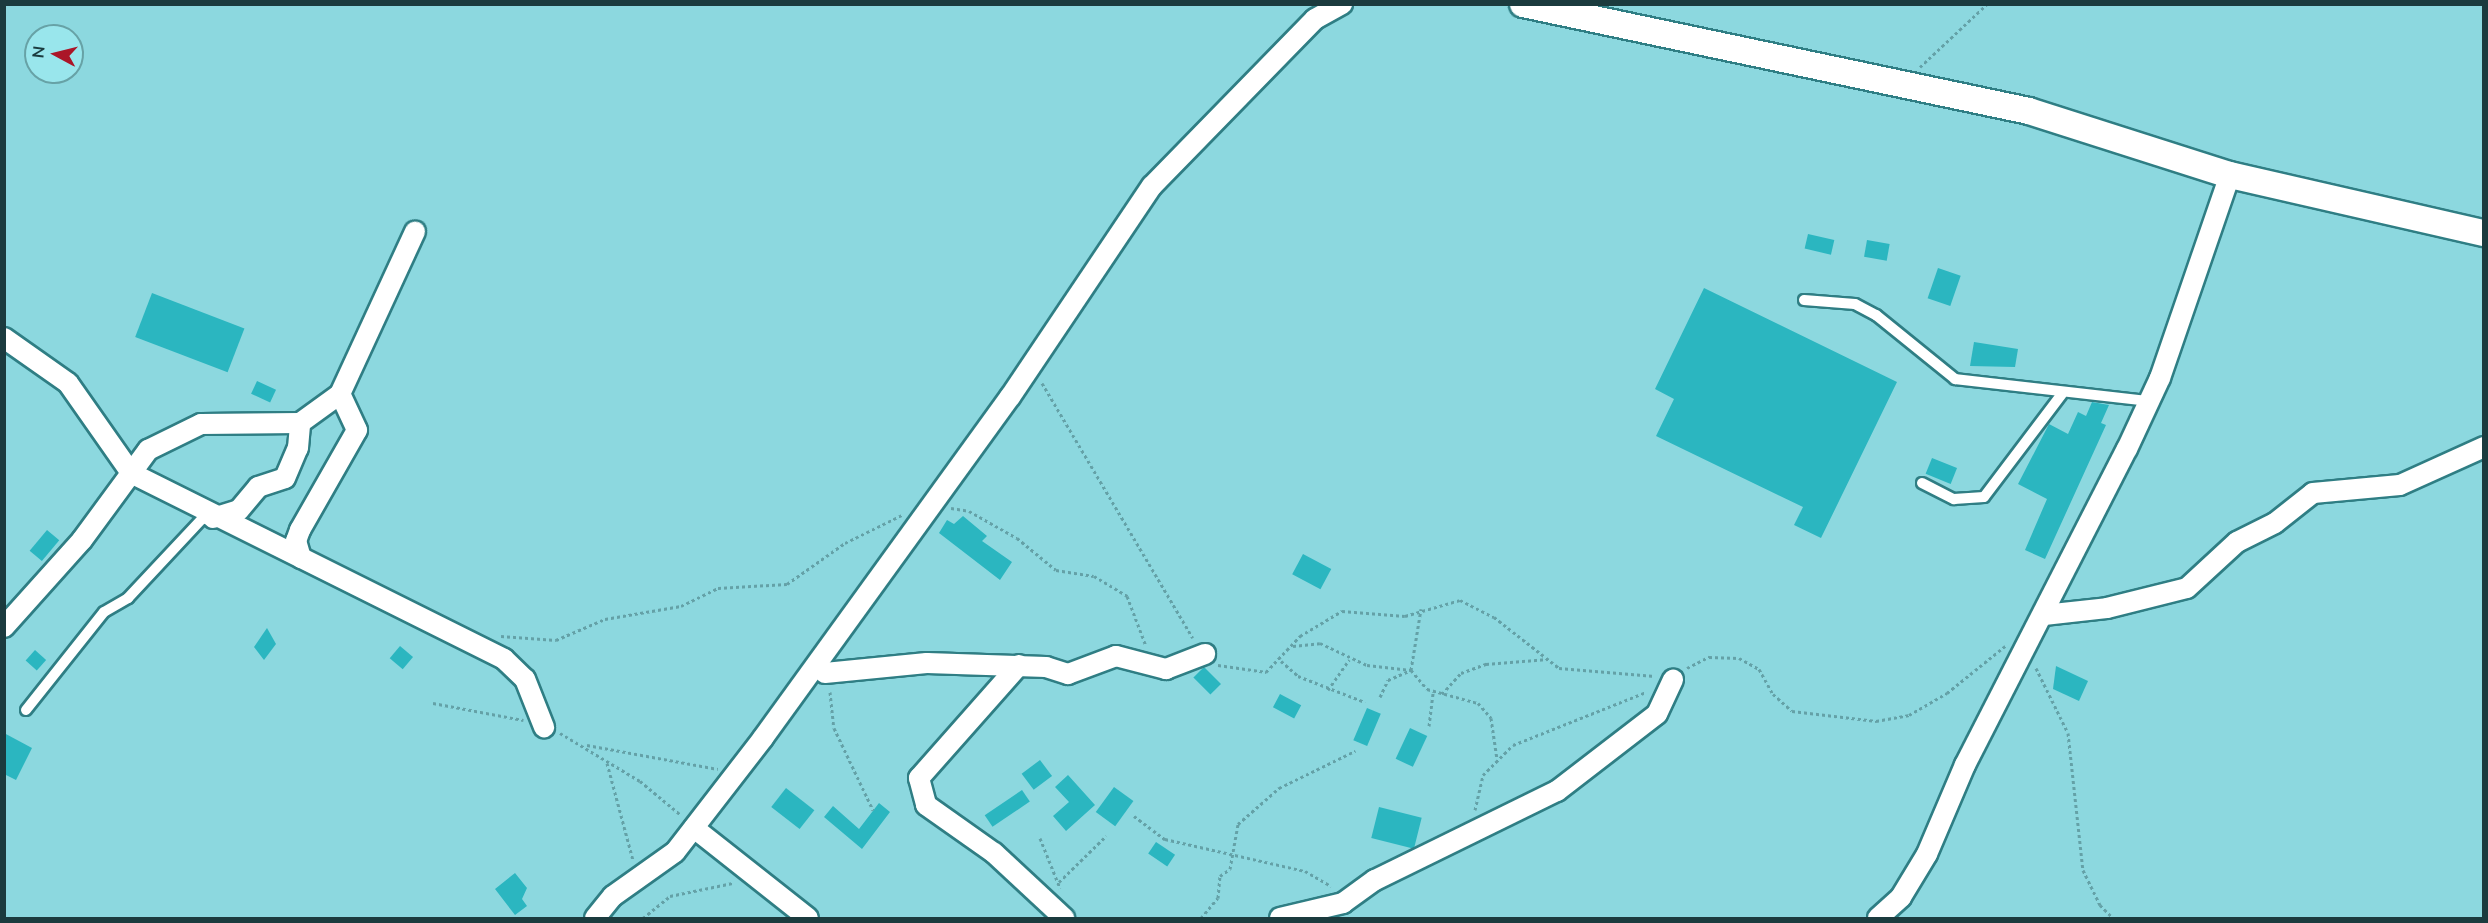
<!DOCTYPE html>
<style>
body{margin:0}
#map{position:relative;width:2488px;height:923px;overflow:hidden;background:#8cd8df;font-family:Mulish,sans-serif}
div>[style]{position:absolute}
.building>*{inset:0;background:#2bb6c0;transform-origin:0 0}
.path>*{height:3px;margin-top:-1.5px;transform-origin:0;background:repeating-linear-gradient(90deg,#64a1a7 0 3px,transparent 0 6px)}
.roads{filter:drop-shadow(2px 0 #2f7e84) drop-shadow(-2px 0 #2f7e84) drop-shadow(0 2px #2f7e84) drop-shadow(0 -2px #2f7e84)}
.service>*{height:10px;margin:-5px;padding:0 5px;transform-origin:5px;border-radius:5px;background:#fff}
.minor>*{height:20px;margin:-10px;padding:0 10px;transform-origin:10px;border-radius:10px;background:#fff}
.tertiary>*{height:26px;margin:-13px;padding:0 13px;transform-origin:13px;border-radius:13px;background:#fff}
span{translate:-50% -50%;white-space:nowrap;text-align:center;line-height:1.15;-webkit-text-stroke:6px #99e6ec;paint-order:stroke}
.frame{position:absolute;inset:0;border:6px solid #1b3b3e;pointer-events:none}
.north{position:absolute;left:24px;top:24px;width:60px;height:60px;box-sizing:border-box;background:#99e6ec;border:2px solid #67a2a6;border-radius:50%;rotate:277deg;font-size:16px;font-weight:700;line-height:24px;text-align:center;color:#1b3b3e}
.north::after{content:'';display:block;margin:auto;width:21px;height:27px;background:#ab1628;clip-path:polygon(50% 0,100% 100%,50% 72%,0 100%)}
</style>
<div id="map">
<div class="building">
<div style="left:1808px;top:234px;width:27px;height:15px;rotate:13deg"></div>
<div style="left:1867px;top:240px;width:23px;height:17px;rotate:10deg"></div>
<div style="left:1938px;top:268px;width:24px;height:32px;rotate:19deg"></div>
<div style="clip-path:polygon(1704px 288px,1897px 382px,1821px 538px,1794px 525px,1803px 507px,1656px 436px,1674px 399px,1655px 389px)"></div>
<div style="left:152px;top:293px;width:99px;height:47px;rotate:21deg"></div>
<div style="clip-path:polygon(1974px 342px,2018px 349px,2015px 367px,1970px 366px)"></div>
<div style="left:257px;top:381px;width:21px;height:14px;rotate:25deg"></div>
<div style="clip-path:polygon(2092px 402px,2109px 405px,2101px 423px,2106px 425px,2045px 559px,2025px 550px,2047px 499px,2018px 484px,2049px 424px,2068px 434px,2078px 412px,2086px 416px)"></div>
<div style="left:1932px;top:458px;width:27px;height:17px;rotate:22deg"></div>
<div style="clip-path:polygon(963px 516px,987px 536px,982px 541px,1012px 562px,1000px 580px,939px 533px,947px 520px,954px 524px)"></div>
<div style="left:47px;top:530px;width:16px;height:27px;rotate:40deg"></div>
<div style="left:1303px;top:554px;width:32px;height:23px;rotate:28deg"></div>
<div style="clip-path:polygon(267px 628px,276px 644px,264px 660px,254px 647px)"></div>
<div style="left:400px;top:646px;width:17px;height:16px;rotate:40deg"></div>
<div style="left:35px;top:650px;width:15px;height:14px;rotate:42deg"></div>
<div style="clip-path:polygon(2056px 666px,2088px 681px,2079px 701px,2053px 689px)"></div>
<div style="left:1204px;top:667px;width:24px;height:15px;rotate:45deg"></div>
<div style="left:1280px;top:694px;width:24px;height:15px;rotate:28deg"></div>
<div style="left:1367px;top:708px;width:15px;height:35px;rotate:23deg"></div>
<div style="left:1410px;top:728px;width:19px;height:34px;rotate:25deg"></div>
<div style="clip-path:polygon(4px 733px,32px 748px,16px 780px,4px 774px)"></div>
<div style="left:1040px;top:760px;width:20px;height:23px;rotate:53deg"></div>
<div style="clip-path:polygon(1068px 775px,1095px 805px,1066px 831px,1053px 816px,1069px 802px,1055px 787px)"></div>
<div style="left:1114px;top:787px;width:24px;height:31px;rotate:36deg"></div>
<div style="left:786px;top:788px;width:36px;height:24px;rotate:38deg"></div>
<div style="left:1022px;top:790px;width:14px;height:45px;rotate:56deg"></div>
<div style="clip-path:polygon(879px 803px,890px 812px,862px 849px,824px 817px,833px 806px,859px 829px)"></div>
<div style="left:1379px;top:807px;width:44px;height:32px;rotate:14deg"></div>
<div style="left:1156px;top:842px;width:23px;height:14px;rotate:34deg"></div>
<div style="clip-path:polygon(515px 873px,527px 888px,522px 899px,527px 906px,515px 915px,495px 889px)"></div>
</div>
<div class="path">
<div style="left:1920px;top:67px;width:92px;rotate:-43.2deg"></div>
<div style="left:1042px;top:383px;width:296px;rotate:59.4deg"></div>
<div style="left:951px;top:508px;width:18px;rotate:9deg"></div>
<div style="left:969px;top:511px;width:55px;rotate:29.4deg"></div>
<div style="left:1017px;top:538px;width:50px;rotate:39.4deg"></div>
<div style="left:1056px;top:570px;width:38px;rotate:9deg"></div>
<div style="left:1094px;top:576px;width:39px;rotate:31deg"></div>
<div style="left:1127px;top:596px;width:53px;rotate:69.2deg"></div>
<div style="left:501px;top:636px;width:55px;rotate:4.2deg"></div>
<div style="left:556px;top:640px;width:53px;rotate:-23.2deg"></div>
<div style="left:605px;top:619px;width:77px;rotate:-9.7deg"></div>
<div style="left:681px;top:606px;width:41px;rotate:-25.9deg"></div>
<div style="left:718px;top:588px;width:69px;rotate:-3.3deg"></div>
<div style="left:787px;top:584px;width:71px;rotate:-35.3deg"></div>
<div style="left:845px;top:543px;width:64px;rotate:-26.2deg"></div>
<div style="left:1293px;top:646px;width:27px;rotate:-6deg"></div>
<div style="left:1320px;top:643px;width:52px;rotate:25.1deg"></div>
<div style="left:1367px;top:665px;width:44px;rotate:6.5deg"></div>
<div style="left:1411px;top:670px;width:25px;rotate:50deg"></div>
<div style="left:1427px;top:689px;width:53px;rotate:15.4deg"></div>
<div style="left:1478px;top:703px;width:20px;rotate:49deg"></div>
<div style="left:1491px;top:718px;width:41px;rotate:81.7deg"></div>
<div style="left:1281px;top:661px;width:23px;rotate:41deg"></div>
<div style="left:1298px;top:676px;width:72px;rotate:21.2deg"></div>
<div style="left:1218px;top:665px;width:49px;rotate:8.3deg"></div>
<div style="left:1266px;top:672px;width:50px;rotate:-46.6deg"></div>
<div style="left:1300px;top:636px;width:49px;rotate:-30.8deg"></div>
<div style="left:1342px;top:611px;width:63px;rotate:4.5deg"></div>
<div style="left:1405px;top:616px;width:57px;rotate:-16.2deg"></div>
<div style="left:1460px;top:600px;width:38px;rotate:27deg"></div>
<div style="left:1494px;top:617px;width:83px;rotate:38.1deg"></div>
<div style="left:1559px;top:668px;width:96px;rotate:4.8deg"></div>
<div style="left:1687px;top:668px;width:25px;rotate:-27deg"></div>
<div style="left:1709px;top:657px;width:30px;rotate:2deg"></div>
<div style="left:1739px;top:658px;width:23px;rotate:29deg"></div>
<div style="left:1759px;top:669px;width:29px;rotate:61deg"></div>
<div style="left:1773px;top:694px;width:25px;rotate:42deg"></div>
<div style="left:1792px;top:711px;width:85px;rotate:6.8deg"></div>
<div style="left:1876px;top:721px;width:34px;rotate:-10deg"></div>
<div style="left:1909px;top:715px;width:44px;rotate:-30.1deg"></div>
<div style="left:1947px;top:693px;width:75px;rotate:-39deg"></div>
<div style="left:2036px;top:668px;width:72px;rotate:63.8deg"></div>
<div style="left:2068px;top:733px;width:138px;rotate:83.8deg"></div>
<div style="left:2083px;top:870px;width:39px;rotate:64deg"></div>
<div style="left:2100px;top:905px;width:18px;rotate:45deg"></div>
<div style="left:1328px;top:690px;width:37px;rotate:-55deg"></div>
<div style="left:830px;top:692px;width:36px;rotate:84deg"></div>
<div style="left:834px;top:728px;width:91px;rotate:64.6deg"></div>
<div style="left:1442px;top:694px;width:28px;rotate:-48deg"></div>
<div style="left:1461px;top:673px;width:27px;rotate:-20deg"></div>
<div style="left:1486px;top:664px;width:62px;rotate:-4.6deg"></div>
<div style="left:1380px;top:697px;width:19px;rotate:-65deg"></div>
<div style="left:1388px;top:680px;width:25px;rotate:-23deg"></div>
<div style="left:1411px;top:670px;width:62px;rotate:-80.7deg"></div>
<div style="left:433px;top:703px;width:92px;rotate:10.7deg"></div>
<div style="left:1429px;top:726px;width:35px;rotate:-83deg"></div>
<div style="left:560px;top:733px;width:93px;rotate:31deg"></div>
<div style="left:640px;top:781px;width:53px;rotate:39.7deg"></div>
<div style="left:587px;top:745px;width:133px;rotate:10.4deg"></div>
<div style="left:607px;top:763px;width:100px;rotate:75deg"></div>
<div style="left:1475px;top:810px;width:36px;rotate:-77deg"></div>
<div style="left:1483px;top:775px;width:42px;rotate:-45deg"></div>
<div style="left:1513px;top:745px;width:143px;rotate:-21.7deg"></div>
<div style="left:1134px;top:816px;width:39px;rotate:37deg"></div>
<div style="left:1165px;top:839px;width:144px;rotate:12.9deg"></div>
<div style="left:1305px;top:871px;width:30px;rotate:30deg"></div>
<div style="left:1040px;top:838px;width:54px;rotate:68.2deg"></div>
<div style="left:1059px;top:882px;width:66px;rotate:-44.4deg"></div>
<div style="left:643px;top:918px;width:35px;rotate:-39deg"></div>
<div style="left:670px;top:896px;width:64px;rotate:-11.7deg"></div>
<div style="left:1201px;top:918px;width:26px;rotate:-50deg"></div>
<div style="left:1218px;top:898px;width:22px;rotate:-85deg"></div>
<div style="left:1220px;top:876px;width:12px;rotate:-35deg"></div>
<div style="left:1230px;top:869px;width:46px;rotate:-79.9deg"></div>
<div style="left:1238px;top:824px;width:55px;rotate:-41.3deg"></div>
<div style="left:1279px;top:788px;width:85px;rotate:-26deg"></div>
</div>
<div class="roads">
<div class="service">
<div style="left:1804px;top:300px;width:51px;rotate:4.5deg"></div>
<div style="left:1855px;top:304px;width:24px;rotate:28deg"></div>
<div style="left:1876px;top:315px;width:102px;rotate:39deg"></div>
<div style="left:1955px;top:379px;width:195px;rotate:6.5deg"></div>
<div style="left:1922px;top:483px;width:36px;rotate:27deg"></div>
<div style="left:1954px;top:499px;width:30px;rotate:-4deg"></div>
<div style="left:1984px;top:497px;width:129px;rotate:-52.9deg"></div>
<div style="left:26px;top:710px;width:125px;rotate:-51.5deg"></div>
<div style="left:104px;top:612px;width:28px;rotate:-30deg"></div>
<div style="left:128px;top:598px;width:108px;rotate:-46.9deg"></div>
<div style="left:202px;top:519px;width:11px;rotate:-5deg"></div>
</div>
<div class="minor">
<div style="left:4px;top:338px;width:78px;rotate:35.1deg"></div>
<div style="left:68px;top:383px;width:110px;rotate:55deg"></div>
<div style="left:131px;top:473px;width:417px;rotate:26.5deg"></div>
<div style="left:504px;top:659px;width:29px;rotate:44deg"></div>
<div style="left:525px;top:679px;width:52px;rotate:68.4deg"></div>
<div style="left:213px;top:518px;width:27px;rotate:-17deg"></div>
<div style="left:239px;top:510px;width:30px;rotate:-50deg"></div>
<div style="left:258px;top:487px;width:28px;rotate:-18deg"></div>
<div style="left:285px;top:478px;width:33px;rotate:-67deg"></div>
<div style="left:298px;top:448px;width:25px;rotate:-85deg"></div>
<div style="left:301px;top:558px;width:18px;rotate:-106deg"></div>
<div style="left:296px;top:541px;width:12px;rotate:-70deg"></div>
<div style="left:300px;top:530px;width:115px;rotate:-60.3deg"></div>
<div style="left:357px;top:430px;width:40px;rotate:-115deg"></div>
<div style="left:2044px;top:615px;width:63px;rotate:-6.3deg"></div>
<div style="left:2107px;top:608px;width:82px;rotate:-14deg"></div>
<div style="left:2187px;top:588px;width:68px;rotate:-42.6deg"></div>
<div style="left:2237px;top:542px;width:42px;rotate:-26.6deg"></div>
<div style="left:2275px;top:523px;width:48px;rotate:-38.3deg"></div>
<div style="left:2313px;top:493px;width:87px;rotate:-5.3deg"></div>
<div style="left:2400px;top:485px;width:92px;rotate:-24.3deg"></div>
<div style="left:4px;top:627px;width:117px;rotate:-48.1deg"></div>
<div style="left:82px;top:540px;width:112px;rotate:-53.7deg"></div>
<div style="left:148px;top:450px;width:59px;rotate:-26.1deg"></div>
<div style="left:201px;top:424px;width:99px;rotate:-0.6deg"></div>
<div style="left:300px;top:423px;width:49px;rotate:-35.9deg"></div>
<div style="left:340px;top:394px;width:179px;rotate:-65.2deg"></div>
<div style="left:1019px;top:665px;width:151px;rotate:131.5deg"></div>
<div style="left:919px;top:778px;width:28px;rotate:75deg"></div>
<div style="left:926px;top:805px;width:83px;rotate:35.2deg"></div>
<div style="left:994px;top:853px;width:96px;rotate:42.9deg"></div>
<div style="left:825px;top:673px;width:102px;rotate:-5.6deg"></div>
<div style="left:927px;top:663px;width:119px;rotate:1.9deg"></div>
<div style="left:1046px;top:667px;width:23px;rotate:18deg"></div>
<div style="left:1068px;top:674px;width:51px;rotate:-20.6deg"></div>
<div style="left:1116px;top:656px;width:52px;rotate:14.6deg"></div>
<div style="left:1166px;top:669px;width:42px;rotate:-21deg"></div>
<div style="left:694px;top:828px;width:145px;rotate:38.3deg"></div>
<div style="left:595px;top:918px;width:28px;rotate:-51deg"></div>
<div style="left:613px;top:896px;width:76px;rotate:-35.4deg"></div>
<div style="left:675px;top:852px;width:144px;rotate:-52.3deg"></div>
<div style="left:763px;top:738px;width:421px;rotate:-54.1deg"></div>
<div style="left:1010px;top:397px;width:254px;rotate:-56.1deg"></div>
<div style="left:1152px;top:186px;width:233px;rotate:-45.7deg"></div>
<div style="left:1315px;top:19px;width:31px;rotate:-29deg"></div>
<div style="left:1280px;top:918px;width:65px;rotate:-13.4deg"></div>
<div style="left:1343px;top:903px;width:39px;rotate:-36deg"></div>
<div style="left:1375px;top:880px;width:203px;rotate:-26.1deg"></div>
<div style="left:1557px;top:791px;width:126px;rotate:-37.6deg"></div>
<div style="left:1657px;top:714px;width:38px;rotate:-65deg"></div>
<div style="left:1878px;top:918px;width:31px;rotate:-42deg"></div>
<div style="left:1901px;top:897px;width:50px;rotate:-58.8deg"></div>
<div style="left:1927px;top:854px;width:97px;rotate:-66.9deg"></div>
<div style="left:1965px;top:765px;width:355px;rotate:-62.9deg"></div>
<div style="left:2127px;top:449px;width:78px;rotate:-65.1deg"></div>
<div style="left:2160px;top:378px;width:215px;rotate:-71deg"></div>
</div>
<div class="tertiary">
<div style="left:1523px;top:4px;width:517px;rotate:11.94deg"></div>
<div style="left:2029px;top:111px;width:211px;rotate:17.7deg"></div>
<div style="left:2230px;top:175px;width:261px;rotate:12.9deg"></div>
</div>
</div>
<div class="frame"></div>
<div class="north">N</div>
</div>
